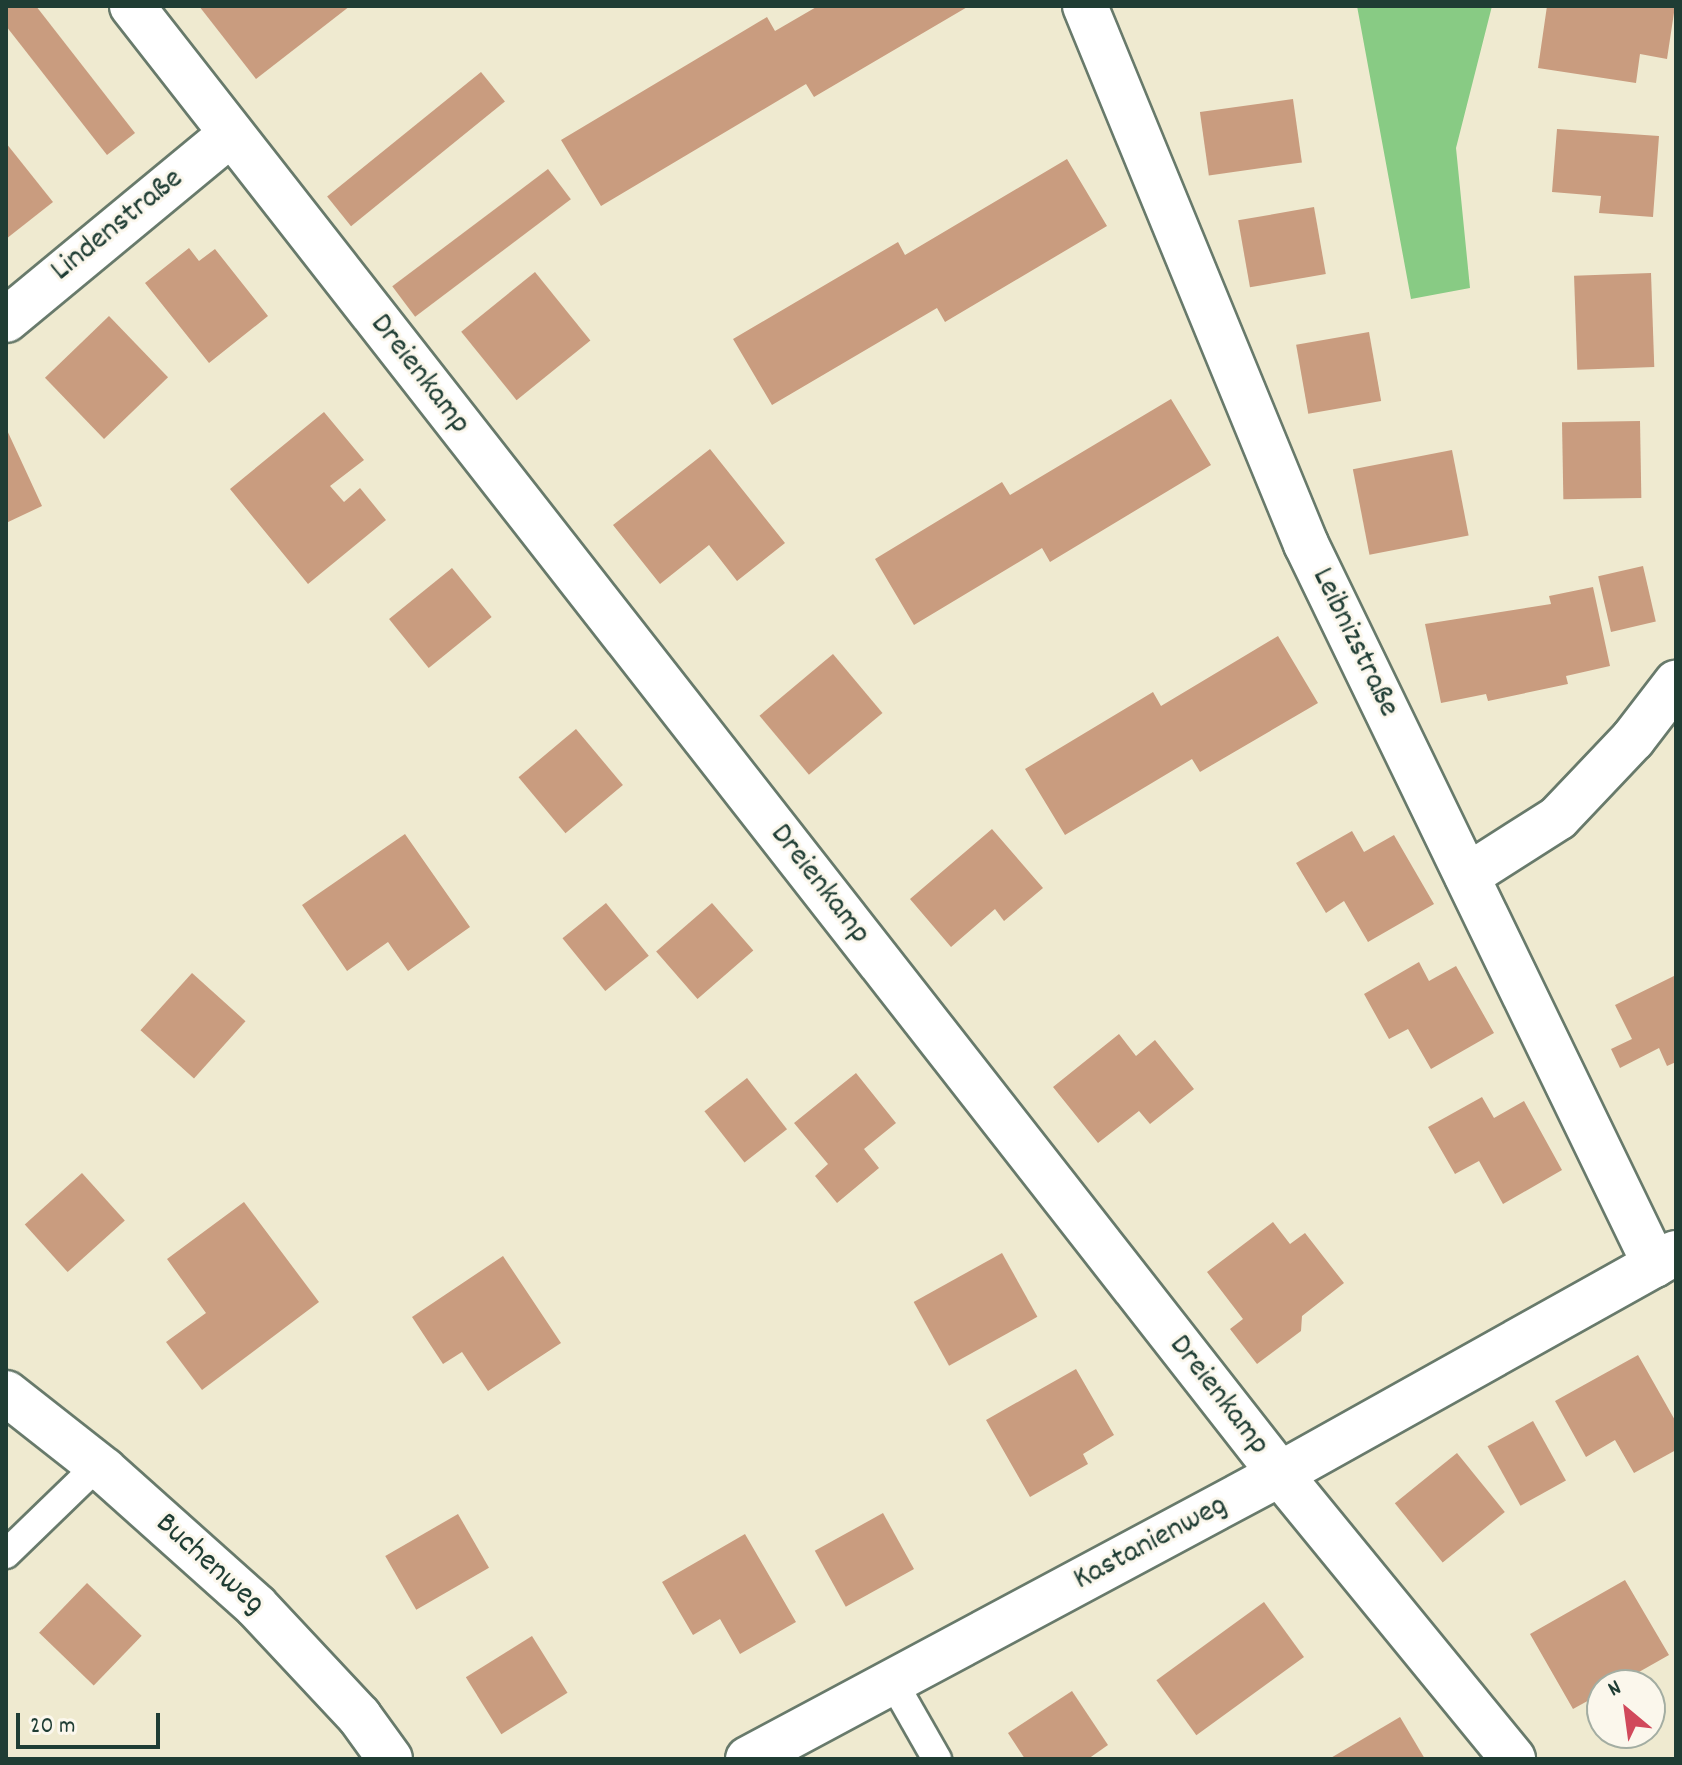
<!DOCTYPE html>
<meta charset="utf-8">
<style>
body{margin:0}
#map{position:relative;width:1682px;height:1765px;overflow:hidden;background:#efead0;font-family:Dekko,sans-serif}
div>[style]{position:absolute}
.green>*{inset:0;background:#88cb84}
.building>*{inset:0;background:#c99c7f;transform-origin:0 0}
.roads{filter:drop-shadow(2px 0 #687a6b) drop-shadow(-2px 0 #687a6b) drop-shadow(0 2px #687a6b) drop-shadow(0 -2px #687a6b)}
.service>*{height:28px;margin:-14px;padding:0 14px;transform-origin:14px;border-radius:14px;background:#fff}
.minor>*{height:44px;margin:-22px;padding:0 22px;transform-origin:22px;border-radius:22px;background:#fff}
span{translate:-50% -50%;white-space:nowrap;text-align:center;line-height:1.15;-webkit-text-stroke:6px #fbf7ec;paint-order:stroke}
.street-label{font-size:32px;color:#1f3d34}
.frame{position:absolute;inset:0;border:8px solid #1f3d34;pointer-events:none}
.north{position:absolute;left:1586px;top:1669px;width:80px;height:80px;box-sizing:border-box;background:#fbf7ec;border:2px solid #a3ada2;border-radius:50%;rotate:331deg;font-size:22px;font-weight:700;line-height:32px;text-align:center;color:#1f3d34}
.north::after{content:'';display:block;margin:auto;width:28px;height:36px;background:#d1495b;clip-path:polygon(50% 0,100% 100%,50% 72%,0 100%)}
.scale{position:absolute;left:16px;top:1713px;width:144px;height:36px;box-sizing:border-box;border:4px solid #1f3d34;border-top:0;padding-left:10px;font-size:24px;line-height:28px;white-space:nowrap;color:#1f3d34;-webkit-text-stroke:6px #fbf7ec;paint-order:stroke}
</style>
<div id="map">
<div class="green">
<div style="clip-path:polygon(1357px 6px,1492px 6px,1456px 148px,1470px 288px,1411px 299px)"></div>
</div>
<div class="building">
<div style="clip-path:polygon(6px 6px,36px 6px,135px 133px,107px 155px,6px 26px)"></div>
<div style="clip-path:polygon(199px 6px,350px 6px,256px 79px)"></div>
<div style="clip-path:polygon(818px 6px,969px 6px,814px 97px,806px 84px,601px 206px,561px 140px,767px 17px,775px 31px)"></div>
<div style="clip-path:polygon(1547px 6px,1675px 6px,1667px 59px,1640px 54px,1636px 83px,1538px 68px)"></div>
<div style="left:481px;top:72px;width:38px;height:198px;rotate:51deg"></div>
<div style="left:1293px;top:99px;width:64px;height:94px;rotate:82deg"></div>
<div style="clip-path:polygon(1557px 129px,1659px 136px,1653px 217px,1599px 213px,1601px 196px,1552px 192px)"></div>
<div style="clip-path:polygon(6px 143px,53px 202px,6px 239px)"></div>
<div style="clip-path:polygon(1067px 159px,1107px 226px,945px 322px,937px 308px,772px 405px,733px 339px,898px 242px,905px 255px)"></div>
<div style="left:548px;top:169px;width:38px;height:195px;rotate:53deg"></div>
<div style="left:1314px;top:207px;width:68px;height:77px;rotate:80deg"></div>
<div style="clip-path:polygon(189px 248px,199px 261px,215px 249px,268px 316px,209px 363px,145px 283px)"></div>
<div style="left:535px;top:272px;width:88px;height:95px;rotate:51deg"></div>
<div style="left:1651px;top:273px;width:94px;height:77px;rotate:88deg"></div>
<div style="left:109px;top:316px;width:85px;height:89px;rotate:46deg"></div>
<div style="left:1369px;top:332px;width:70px;height:74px;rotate:80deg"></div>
<div style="clip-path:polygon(1171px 399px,1211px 465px,1050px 562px,1042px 548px,914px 625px,875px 559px,1002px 482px,1010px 495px)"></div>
<div style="clip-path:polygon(324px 412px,364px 460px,330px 486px,344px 502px,360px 488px,386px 520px,308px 584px,230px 489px)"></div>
<div style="left:1640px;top:421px;width:77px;height:78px;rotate:89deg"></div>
<div style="clip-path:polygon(6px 428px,42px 506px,6px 523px)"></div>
<div style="clip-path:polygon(710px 449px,785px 543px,737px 581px,709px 545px,660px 584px,613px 525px)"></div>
<div style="left:1452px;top:450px;width:87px;height:101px;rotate:79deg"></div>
<div style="left:1643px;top:566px;width:57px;height:46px;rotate:77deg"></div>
<div style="left:452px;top:568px;width:63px;height:81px;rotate:51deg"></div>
<div style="clip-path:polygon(1593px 587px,1610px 666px,1566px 676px,1568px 684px,1488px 701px,1486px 694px,1441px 703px,1425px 624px,1551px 604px,1549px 596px)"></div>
<div style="clip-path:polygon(1278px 636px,1318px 703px,1200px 772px,1192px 759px,1065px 835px,1025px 769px,1153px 692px,1161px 706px)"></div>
<div style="left:833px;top:654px;width:77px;height:96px;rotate:50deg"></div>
<div style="left:576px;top:729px;width:73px;height:75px;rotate:50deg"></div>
<div style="clip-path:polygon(992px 829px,1043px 888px,1004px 921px,995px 909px,951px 947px,910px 899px)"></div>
<div style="clip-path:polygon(1352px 831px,1364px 852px,1394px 835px,1434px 904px,1368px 942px,1344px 901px,1326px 913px,1296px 863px)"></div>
<div style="clip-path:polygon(405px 834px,470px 927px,408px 971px,388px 942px,347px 971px,302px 905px)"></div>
<div style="left:606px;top:903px;width:68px;height:56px;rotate:51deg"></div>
<div style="left:712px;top:903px;width:63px;height:74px;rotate:49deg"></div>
<div style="clip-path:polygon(1419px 962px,1429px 981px,1456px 966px,1494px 1033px,1431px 1069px,1408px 1029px,1389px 1039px,1364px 994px)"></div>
<div style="left:192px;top:973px;width:72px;height:77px;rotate:42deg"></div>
<div style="clip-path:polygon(1676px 975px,1676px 1062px,1667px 1066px,1659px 1048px,1620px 1068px,1611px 1049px,1632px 1039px,1615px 1005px)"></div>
<div style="clip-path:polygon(1119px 1034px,1136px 1056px,1155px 1040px,1194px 1089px,1150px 1124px,1139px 1111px,1098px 1143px,1053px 1087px)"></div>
<div style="clip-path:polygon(856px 1073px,896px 1123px,864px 1149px,879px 1168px,837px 1203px,815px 1176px,828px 1164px,794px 1123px)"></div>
<div style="left:747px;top:1078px;width:65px;height:54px;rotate:52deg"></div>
<div style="clip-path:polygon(1482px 1097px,1494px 1118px,1524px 1101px,1562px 1170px,1503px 1204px,1479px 1161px,1455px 1174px,1428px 1127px)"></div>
<div style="left:82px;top:1173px;width:64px;height:77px;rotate:48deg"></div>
<div style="clip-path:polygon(244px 1202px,319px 1302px,202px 1390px,166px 1342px,206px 1313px,167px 1259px)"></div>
<div style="clip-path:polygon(1273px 1222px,1290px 1244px,1305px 1233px,1344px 1283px,1302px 1316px,1301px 1331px,1257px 1364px,1230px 1329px,1243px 1319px,1207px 1272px)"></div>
<div style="left:1002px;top:1253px;width:73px;height:101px;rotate:61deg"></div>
<div style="clip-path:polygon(503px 1256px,561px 1343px,488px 1391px,462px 1352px,443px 1364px,412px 1317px)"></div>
<div style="clip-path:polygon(1638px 1355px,1676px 1422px,1676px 1450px,1634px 1473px,1615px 1440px,1586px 1457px,1555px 1401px)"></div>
<div style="clip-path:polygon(1076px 1369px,1114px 1435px,1083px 1454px,1088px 1464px,1030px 1497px,986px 1420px)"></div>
<div style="left:1533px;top:1421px;width:68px;height:52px;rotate:61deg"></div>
<div style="left:1457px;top:1453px;width:76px;height:80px;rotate:51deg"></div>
<div style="left:883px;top:1513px;width:64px;height:78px;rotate:61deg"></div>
<div style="left:458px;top:1514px;width:62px;height:84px;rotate:60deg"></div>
<div style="clip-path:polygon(745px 1534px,796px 1622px,740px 1654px,720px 1619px,693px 1635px,662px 1582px)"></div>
<div style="clip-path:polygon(1625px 1580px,1669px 1655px,1616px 1685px,1602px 1685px,1602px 1693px,1573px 1709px,1530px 1634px)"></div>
<div style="left:87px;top:1583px;width:76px;height:69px;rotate:44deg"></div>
<div style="left:1264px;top:1602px;width:68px;height:133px;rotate:54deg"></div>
<div style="left:532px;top:1636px;width:67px;height:78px;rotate:58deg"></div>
<div style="clip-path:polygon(1072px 1691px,1108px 1745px,1088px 1759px,1025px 1759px,1008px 1733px)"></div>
<div style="clip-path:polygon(1400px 1717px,1425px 1759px,1329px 1759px)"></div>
</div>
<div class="roads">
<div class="service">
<div style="left:6px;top:1554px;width:128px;rotate:-44.1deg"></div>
<div style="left:893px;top:1682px;width:89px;rotate:60.3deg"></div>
</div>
<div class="minor">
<div style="left:132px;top:6px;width:1864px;rotate:51.97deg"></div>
<div style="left:1280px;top:1474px;width:368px;rotate:50.7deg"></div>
<div style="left:1085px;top:6px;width:582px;rotate:67.67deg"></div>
<div style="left:1306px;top:544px;width:801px;rotate:64.17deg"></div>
<div style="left:6px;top:320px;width:292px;rotate:-39.6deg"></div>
<div style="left:1467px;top:876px;width:108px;rotate:-32.5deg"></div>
<div style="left:1558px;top:818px;width:109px;rotate:-46.5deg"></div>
<div style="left:1633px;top:739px;width:71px;rotate:-52.5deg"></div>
<div style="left:6px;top:1393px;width:125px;rotate:38.2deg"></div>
<div style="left:104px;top:1470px;width:204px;rotate:41.8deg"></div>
<div style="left:256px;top:1606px;width:151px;rotate:46.9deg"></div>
<div style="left:359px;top:1716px;width:53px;rotate:54.2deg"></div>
<div style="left:748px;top:1759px;width:604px;rotate:-28.18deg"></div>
<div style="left:1280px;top:1474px;width:453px;rotate:-29.2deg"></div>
</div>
</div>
<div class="street-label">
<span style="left:118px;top:226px;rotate:-39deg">Lindenstraße</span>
<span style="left:419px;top:375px;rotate:52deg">Dreienkamp</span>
<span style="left:1354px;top:643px;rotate:64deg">Leibnizstraße</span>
<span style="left:819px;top:885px;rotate:52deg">Dreienkamp</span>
<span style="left:1218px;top:1396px;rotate:52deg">Dreienkamp</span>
<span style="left:1151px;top:1544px;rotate:-28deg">Kastanienweg</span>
<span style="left:209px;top:1565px;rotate:42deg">Buchenweg</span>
</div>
<div class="frame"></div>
<div class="north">N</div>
<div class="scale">20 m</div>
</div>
